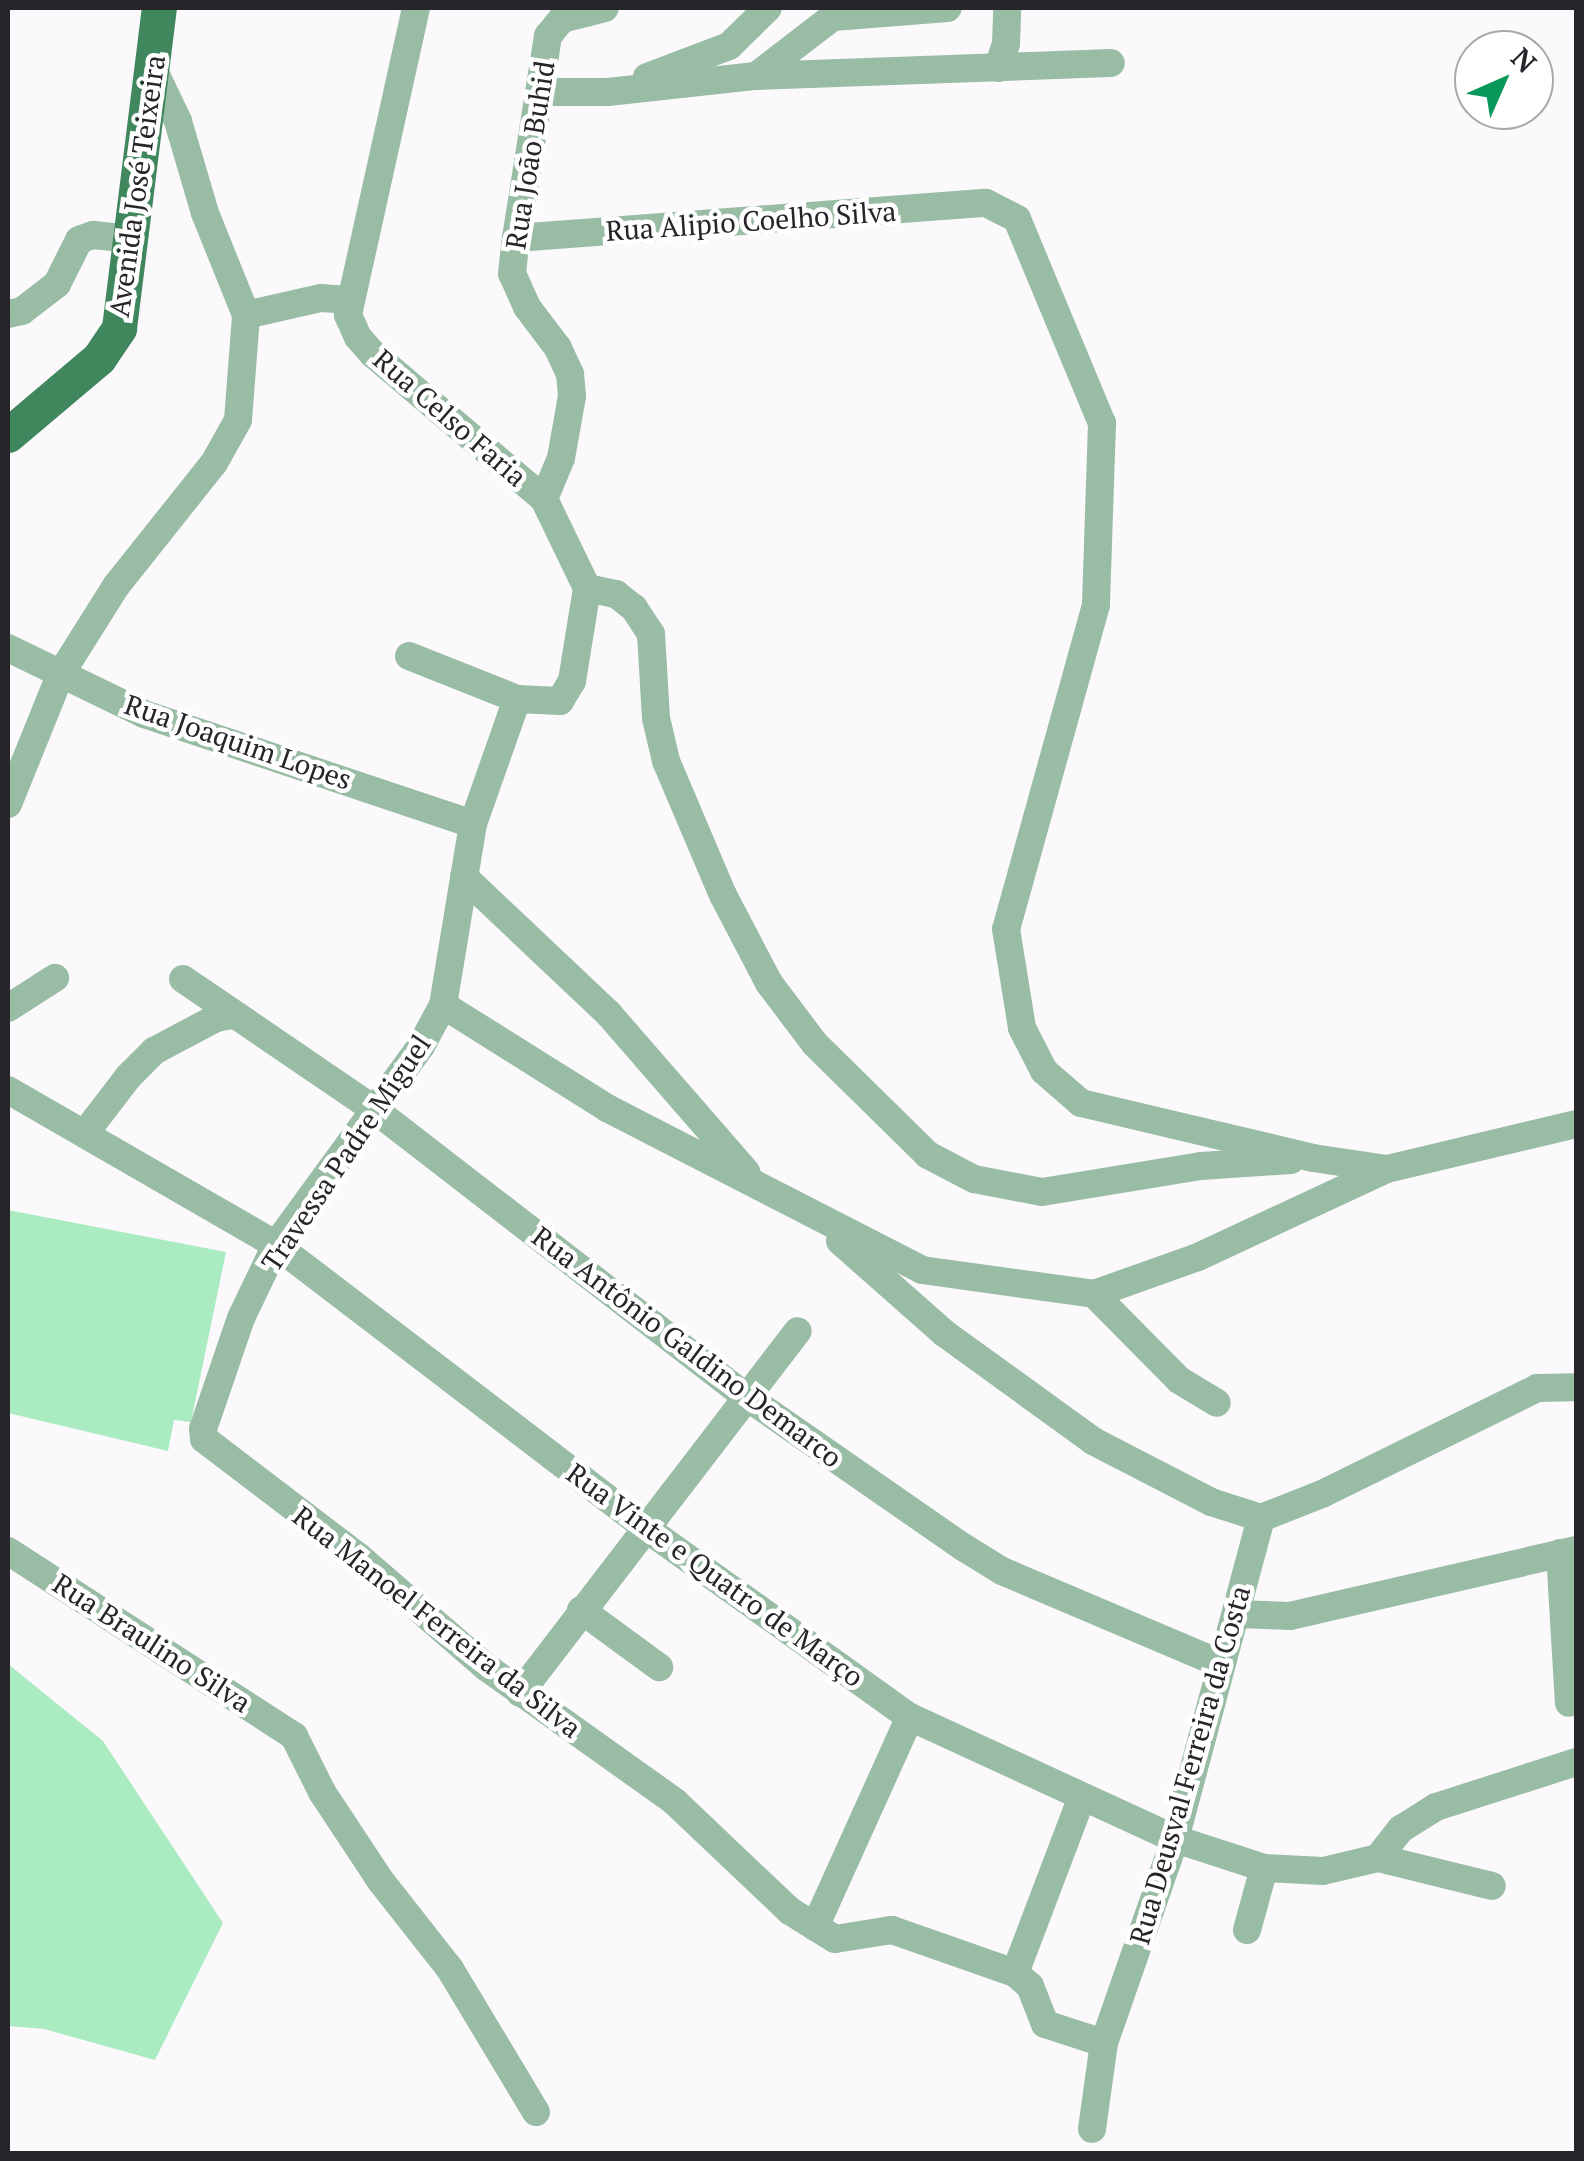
<!DOCTYPE html>
<meta charset="utf-8">
<style>
body{margin:0}
#map{position:relative;width:1584px;height:2161px;overflow:hidden;background:#fcf9fd;font-family:"PT Serif",serif}
div>[style]{position:absolute}
.green>*{inset:0;background:#aaebc1}
.minor>*{height:28px;margin:-14px;padding:0 14px;transform-origin:14px;border-radius:14px;background:#99bca5}
.major>*{height:35px;margin:-17.5px;padding:0 17.5px;transform-origin:17.5px;border-radius:17.5px;background:#40875e}
span{translate:-50% -50%;white-space:nowrap;text-align:center;line-height:1.15;-webkit-text-stroke:9px #fff;paint-order:stroke}
.street-label{font-size:28px;color:#27242a}
.frame{position:absolute;inset:0;border:10px solid #27242a;pointer-events:none}
.north{position:absolute;left:1454px;top:30px;width:100px;height:100px;box-sizing:border-box;background:#fff;border:2px solid #a9a7aa;border-radius:50%;rotate:45deg;font-size:28px;font-weight:700;line-height:40px;text-align:center;color:#27242a}
.north::after{content:'';display:block;margin:auto;width:35px;height:45px;background:#089859;clip-path:polygon(50% 0,100% 100%,50% 72%,0 100%)}
</style>
<div id="map">
<div class="green">
<div style="clip-path:polygon(8px 1210px,226px 1252px,191px 1422px,174px 1420px,168px 1451px,8px 1413px)"></div>
<div style="clip-path:polygon(8px 1664px,103px 1741px,223px 1923px,155px 2060px,44px 2029px,8px 2026px)"></div>
</div>
<div class="minor">
<div style="left:416px;top:8px;width:314px;rotate:102.5deg"></div>
<div style="left:348px;top:315px;width:24px;rotate:66deg"></div>
<div style="left:358px;top:337px;width:23px;rotate:49deg"></div>
<div style="left:373px;top:354px;width:224px;rotate:40.3deg"></div>
<div style="left:544px;top:499px;width:99px;rotate:64.2deg"></div>
<div style="left:998px;top:68px;width:25px;rotate:-72deg"></div>
<div style="left:1006px;top:44px;width:36px;rotate:-88deg"></div>
<div style="left:756px;top:76px;width:97px;rotate:-37.5deg"></div>
<div style="left:833px;top:17px;width:115px;rotate:-4.5deg"></div>
<div style="left:647px;top:77px;width:88px;rotate:-20.7deg"></div>
<div style="left:729px;top:46px;width:54px;rotate:-44.3deg"></div>
<div style="left:541px;top:92px;width:67px"></div>
<div style="left:608px;top:92px;width:149px;rotate:-6.2deg"></div>
<div style="left:756px;top:76px;width:355px;rotate:-2.1deg"></div>
<div style="left:516px;top:238px;width:471px;rotate:-4.3deg"></div>
<div style="left:986px;top:203px;width:35px;rotate:27deg"></div>
<div style="left:1017px;top:219px;width:221px;rotate:67.4deg"></div>
<div style="left:1102px;top:423px;width:182px;rotate:91.9deg"></div>
<div style="left:1096px;top:605px;width:336px;rotate:105.5deg"></div>
<div style="left:1006px;top:929px;width:100px;rotate:80.8deg"></div>
<div style="left:1022px;top:1028px;width:48px;rotate:62.9deg"></div>
<div style="left:1044px;top:1071px;width:49px;rotate:40.9deg"></div>
<div style="left:1081px;top:1103px;width:238px;rotate:13.3deg"></div>
<div style="left:1313px;top:1158px;width:75px;rotate:8.5deg"></div>
<div style="left:8px;top:314px;width:14px;rotate:-12deg"></div>
<div style="left:22px;top:311px;width:44px;rotate:-37.6deg"></div>
<div style="left:57px;top:284px;width:49px;rotate:-63.4deg"></div>
<div style="left:79px;top:240px;width:15px;rotate:-20deg"></div>
<div style="left:93px;top:235px;width:40px;rotate:5.7deg"></div>
<div style="left:246px;top:315px;width:77px;rotate:-12.8deg"></div>
<div style="left:321px;top:298px;width:27px;rotate:4deg"></div>
<div style="left:544px;top:499px;width:44px;rotate:-67.5deg"></div>
<div style="left:561px;top:458px;width:63px;rotate:-79.9deg"></div>
<div style="left:572px;top:396px;width:22px;rotate:-95deg"></div>
<div style="left:570px;top:374px;width:29px;rotate:-115deg"></div>
<div style="left:558px;top:348px;width:51px;rotate:-127.1deg"></div>
<div style="left:527px;top:307px;width:36px;rotate:-114deg"></div>
<div style="left:512px;top:274px;width:36px;rotate:-84deg"></div>
<div style="left:516px;top:238px;width:205px;rotate:-81deg"></div>
<div style="left:548px;top:36px;width:22px;rotate:-51deg"></div>
<div style="left:562px;top:19px;width:44px;rotate:-14.3deg"></div>
<div style="left:587px;top:588px;width:30px;rotate:12deg"></div>
<div style="left:616px;top:594px;width:23px;rotate:38deg"></div>
<div style="left:634px;top:608px;width:31px;rotate:57deg"></div>
<div style="left:651px;top:634px;width:84px;rotate:86.6deg"></div>
<div style="left:656px;top:718px;width:44px;rotate:76.9deg"></div>
<div style="left:666px;top:761px;width:146px;rotate:67deg"></div>
<div style="left:723px;top:895px;width:99px;rotate:62.4deg"></div>
<div style="left:769px;top:983px;width:76px;rotate:53deg"></div>
<div style="left:815px;top:1044px;width:158px;rotate:44.5deg"></div>
<div style="left:928px;top:1155px;width:52px;rotate:27.6deg"></div>
<div style="left:974px;top:1179px;width:69px;rotate:10.8deg"></div>
<div style="left:1042px;top:1192px;width:161px;rotate:-9.3deg"></div>
<div style="left:1201px;top:1166px;width:90px;rotate:-3.8deg"></div>
<div style="left:8px;top:648px;width:151px;rotate:25.9deg"></div>
<div style="left:144px;top:714px;width:347px;rotate:18.5deg"></div>
<div style="left:409px;top:656px;width:116px;rotate:21.7deg"></div>
<div style="left:517px;top:699px;width:43px;rotate:2.7deg"></div>
<div style="left:560px;top:701px;width:23px;rotate:-59deg"></div>
<div style="left:572px;top:681px;width:94px;rotate:-80.8deg"></div>
<div style="left:517px;top:699px;width:133px;rotate:109.4deg"></div>
<div style="left:473px;top:824px;width:183px;rotate:99.4deg"></div>
<div style="left:443px;top:1005px;width:47px;rotate:118.2deg"></div>
<div style="left:421px;top:1046px;width:246px;rotate:126.1deg"></div>
<div style="left:276px;top:1245px;width:81px;rotate:115.6deg"></div>
<div style="left:241px;top:1318px;width:117px;rotate:108.9deg"></div>
<div style="left:203px;top:1429px;width:10px;rotate:84deg"></div>
<div style="left:204px;top:1439px;width:195px;rotate:37.3deg"></div>
<div style="left:359px;top:1557px;width:168px;rotate:40.9deg"></div>
<div style="left:486px;top:1667px;width:232px;rotate:35.5deg"></div>
<div style="left:675px;top:1802px;width:158px;rotate:43.5deg"></div>
<div style="left:790px;top:1911px;width:53px;rotate:31.9deg"></div>
<div style="left:835px;top:1939px;width:58px;rotate:-9deg"></div>
<div style="left:892px;top:1930px;width:130px;rotate:19.3deg"></div>
<div style="left:1015px;top:1973px;width:20px;rotate:41deg"></div>
<div style="left:1030px;top:1986px;width:41px;rotate:68.5deg"></div>
<div style="left:1045px;top:2024px;width:62px;rotate:17.9deg"></div>
<div style="left:8px;top:804px;width:139px;rotate:-68deg"></div>
<div style="left:60px;top:675px;width:105px;rotate:-57.8deg"></div>
<div style="left:116px;top:586px;width:157px;rotate:-51.5deg"></div>
<div style="left:214px;top:463px;width:49px;rotate:-60.8deg"></div>
<div style="left:238px;top:420px;width:105px;rotate:-85.6deg"></div>
<div style="left:246px;top:315px;width:110px;rotate:-111.9deg"></div>
<div style="left:205px;top:213px;width:96px;rotate:-106.4deg"></div>
<div style="left:178px;top:121px;width:55px;rotate:-115.6deg"></div>
<div style="left:464px;top:877px;width:198px;rotate:43.4deg"></div>
<div style="left:608px;top:1013px;width:211px;rotate:49deg"></div>
<div style="left:183px;top:979px;width:232px;rotate:34.3deg"></div>
<div style="left:375px;top:1110px;width:470px;rotate:37.7deg"></div>
<div style="left:747px;top:1397px;width:263px;rotate:34.8deg"></div>
<div style="left:963px;top:1547px;width:46px;rotate:31.6deg"></div>
<div style="left:1002px;top:1571px;width:238px;rotate:23deg"></div>
<div style="left:443px;top:1005px;width:194px;rotate:32.1deg"></div>
<div style="left:607px;top:1108px;width:354px;rotate:27.2deg"></div>
<div style="left:922px;top:1270px;width:174px;rotate:7.9deg"></div>
<div style="left:1094px;top:1294px;width:110px;rotate:-19.6deg"></div>
<div style="left:1198px;top:1257px;width:208px;rotate:-25deg"></div>
<div style="left:1387px;top:1169px;width:194px;rotate:-13.4deg"></div>
<div style="left:8px;top:1008px;width:56px;rotate:-32.6deg"></div>
<div style="left:8px;top:1090px;width:310px;rotate:30deg"></div>
<div style="left:276px;top:1245px;width:467px;rotate:37.4deg"></div>
<div style="left:647px;top:1529px;width:323px;rotate:35.6deg"></div>
<div style="left:910px;top:1717px;width:292px;rotate:24.7deg"></div>
<div style="left:1175px;top:1839px;width:94px;rotate:18deg"></div>
<div style="left:1264px;top:1868px;width:59px;rotate:2.9deg"></div>
<div style="left:1323px;top:1871px;width:57px;rotate:-13.3deg"></div>
<div style="left:1378px;top:1858px;width:117px;rotate:13.8deg"></div>
<div style="left:86px;top:1132px;width:69px;rotate:-52.6deg"></div>
<div style="left:128px;top:1077px;width:37px;rotate:-45deg"></div>
<div style="left:154px;top:1051px;width:70px;rotate:-28deg"></div>
<div style="left:216px;top:1018px;width:16px;rotate:-11deg"></div>
<div style="left:840px;top:1241px;width:139px;rotate:41.5deg"></div>
<div style="left:944px;top:1333px;width:184px;rotate:35.9deg"></div>
<div style="left:1093px;top:1441px;width:133px;rotate:27.3deg"></div>
<div style="left:1211px;top:1502px;width:52px;rotate:17.7deg"></div>
<div style="left:1094px;top:1294px;width:121px;rotate:45.3deg"></div>
<div style="left:1179px;top:1380px;width:44px;rotate:31.2deg"></div>
<div style="left:1261px;top:1518px;width:66px;rotate:-21.5deg"></div>
<div style="left:1322px;top:1494px;width:240px;rotate:-26.2deg"></div>
<div style="left:1537px;top:1388px;width:39px;rotate:-1deg"></div>
<div style="left:8px;top:1551px;width:341px;rotate:32.9deg"></div>
<div style="left:294px;top:1736px;width:63px;rotate:63.4deg"></div>
<div style="left:322px;top:1792px;width:105px;rotate:56.6deg"></div>
<div style="left:380px;top:1880px;width:113px;rotate:51.8deg"></div>
<div style="left:450px;top:1969px;width:167px;rotate:59deg"></div>
<div style="left:1560px;top:1553px;width:150px;rotate:86.6deg"></div>
<div style="left:581px;top:1610px;width:97px;rotate:36.2deg"></div>
<div style="left:1236px;top:1614px;width:54px;rotate:2.1deg"></div>
<div style="left:1290px;top:1616px;width:294px;rotate:-13deg"></div>
<div style="left:520px;top:1693px;width:456px;rotate:-52.5deg"></div>
<div style="left:1378px;top:1858px;width:37px;rotate:-52deg"></div>
<div style="left:1401px;top:1829px;width:41px;rotate:-32.2deg"></div>
<div style="left:1436px;top:1807px;width:147px;rotate:-17.8deg"></div>
<div style="left:815px;top:1927px;width:230px;rotate:-65.7deg"></div>
<div style="left:1247px;top:1930px;width:64px;rotate:-74.7deg"></div>
<div style="left:1015px;top:1973px;width:188px;rotate:-69.2deg"></div>
<div style="left:1092px;top:2129px;width:87px;rotate:-82.1deg"></div>
<div style="left:1104px;top:2043px;width:216px;rotate:-70.8deg"></div>
<div style="left:1175px;top:1839px;width:332px;rotate:-75deg"></div>
</div>
<div class="major">
<div style="left:8px;top:435px;width:119px;rotate:-40.2deg"></div>
<div style="left:99px;top:358px;width:36px;rotate:-56deg"></div>
<div style="left:119px;top:328px;width:322px;rotate:-82.9deg"></div>
</div>
<div class="street-label">
<span style="left:530px;top:155px;rotate:-81deg">Rua João Buhid</span>
<span style="left:137px;top:186px;rotate:-82deg">Avenida José Teixeira</span>
<span style="left:751px;top:221px;rotate:-4deg">Rua Alipio Coelho Silva</span>
<span style="left:450px;top:418px;rotate:41deg">Rua Celso Faria</span>
<span style="left:238px;top:742px;rotate:19deg">Rua Joaquim Lopes</span>
<span style="left:346px;top:1153px;rotate:-56deg">Travessa Padre Miguel</span>
<span style="left:687px;top:1347px;rotate:37deg">Rua Antônio Galdino Demarco</span>
<span style="left:715px;top:1575px;rotate:36deg">Rua Vinte e Quatro de Março</span>
<span style="left:437px;top:1622px;rotate:38deg">Rua Manoel Ferreira da Silva</span>
<span style="left:152px;top:1643px;rotate:33deg">Rua Braulino Silva</span>
<span style="left:1190px;top:1765px;rotate:-74deg">Rua Deusval Ferreira da Costa</span>
</div>
<div class="frame"></div>
<div class="north">N</div>
</div>
